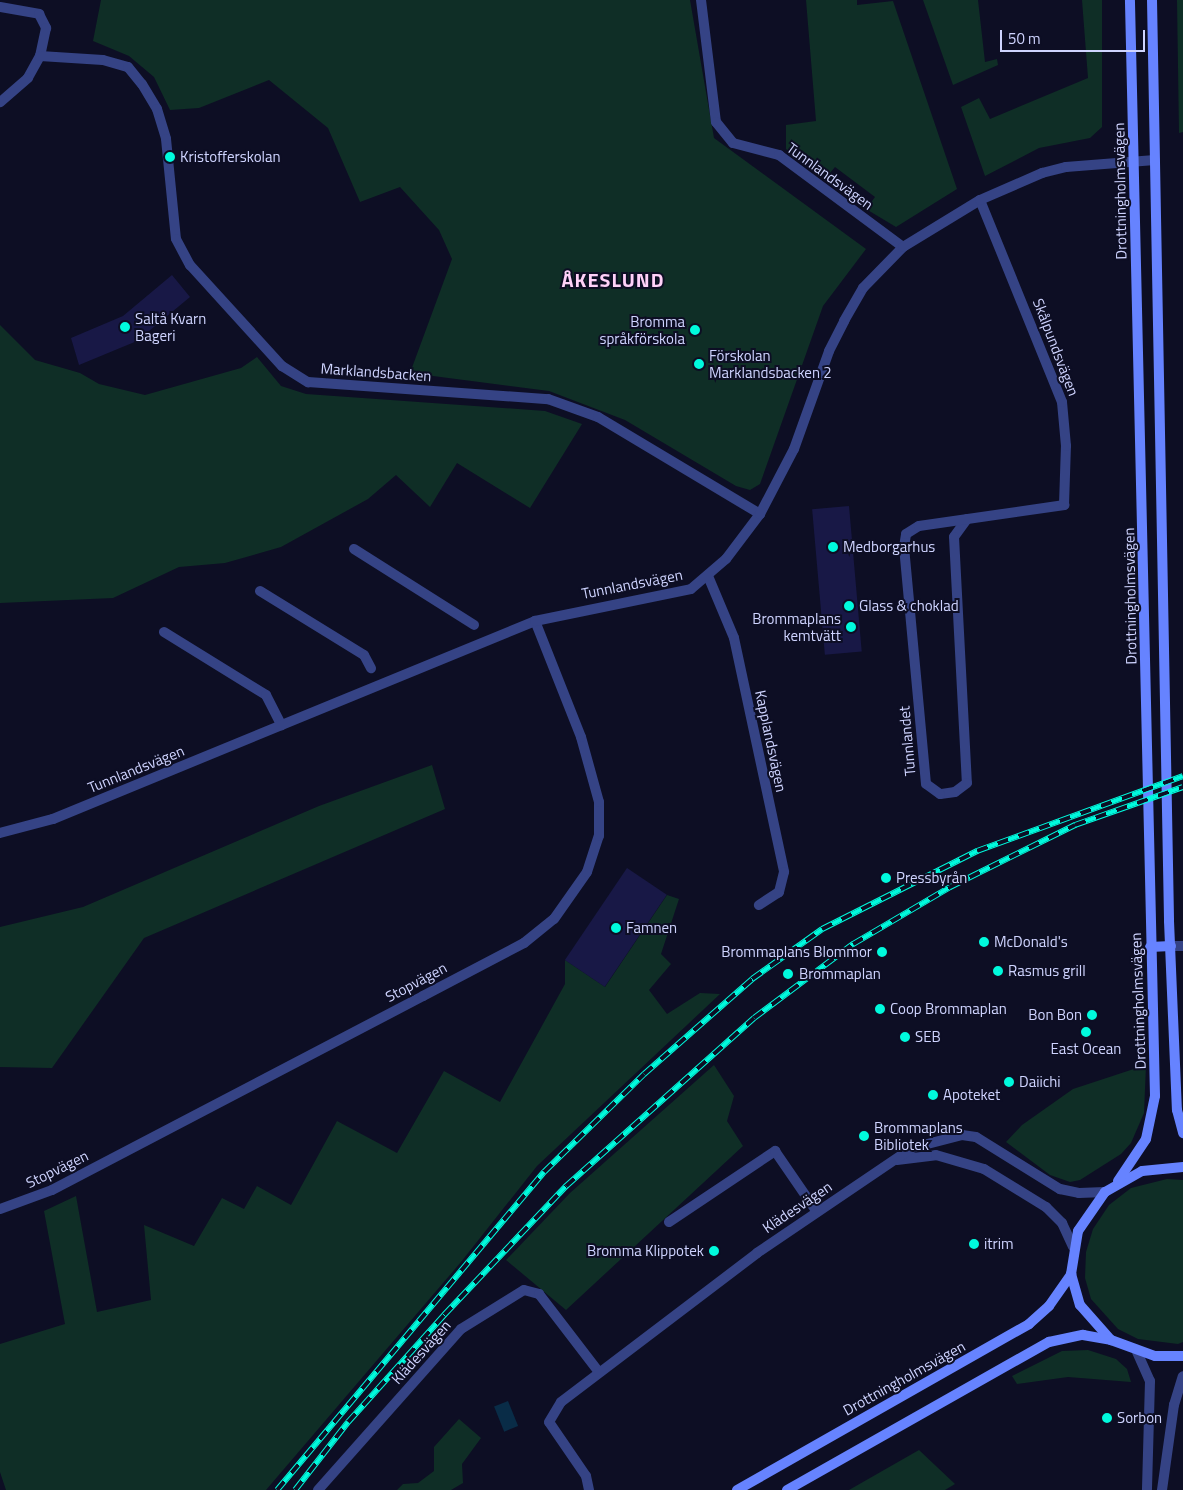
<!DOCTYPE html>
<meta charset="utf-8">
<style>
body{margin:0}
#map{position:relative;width:1183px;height:1490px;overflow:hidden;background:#0d0e24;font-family:"Titillium Web",sans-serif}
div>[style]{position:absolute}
.green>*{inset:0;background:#0f2e26}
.water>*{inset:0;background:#092c47;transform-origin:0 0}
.building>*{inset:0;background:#181846;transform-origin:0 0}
.minor>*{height:10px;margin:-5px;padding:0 5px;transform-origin:5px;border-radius:5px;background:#354385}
.tertiary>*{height:10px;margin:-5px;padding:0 5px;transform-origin:5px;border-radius:5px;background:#354385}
.secondary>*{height:10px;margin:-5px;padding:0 5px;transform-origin:5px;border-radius:5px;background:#6683ff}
.rail>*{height:5.5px;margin-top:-2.75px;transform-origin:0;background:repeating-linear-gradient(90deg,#0d0e24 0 11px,#00fadd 0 22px);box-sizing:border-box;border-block:1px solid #00fadd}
.dots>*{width:14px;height:14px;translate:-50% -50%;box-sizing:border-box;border:2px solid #0d0e24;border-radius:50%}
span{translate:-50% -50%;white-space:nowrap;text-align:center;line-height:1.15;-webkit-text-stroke:4px #0d0e24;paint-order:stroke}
.poi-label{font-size:15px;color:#cfd4ff}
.left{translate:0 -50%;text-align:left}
.right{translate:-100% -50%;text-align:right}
.street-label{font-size:15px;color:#cfd4ff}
.district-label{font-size:20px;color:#ffd1f8;font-weight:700;letter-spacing:1px}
.scale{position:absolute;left:1000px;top:30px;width:145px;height:22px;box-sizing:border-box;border:2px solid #cfd4ff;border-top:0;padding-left:6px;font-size:15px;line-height:18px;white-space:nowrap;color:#cfd4ff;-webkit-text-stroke:4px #0d0e24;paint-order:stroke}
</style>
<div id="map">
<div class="green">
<div style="clip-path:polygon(101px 0,690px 0,714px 138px,866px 249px,823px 306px,760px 484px,750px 490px,736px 486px,625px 420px,549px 391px,410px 373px,452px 259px,439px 230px,400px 187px,360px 202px,328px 128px,269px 80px,199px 108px,170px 110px,154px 77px,129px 56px,93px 41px)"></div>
<div style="clip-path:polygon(806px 0,857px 0,857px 5px,893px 1px,957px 189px,896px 227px,866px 209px,875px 197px,835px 167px,825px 179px,786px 149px,786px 125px,816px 121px)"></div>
<div style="clip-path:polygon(923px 0,978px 0,985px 62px,997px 59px,998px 65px,953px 85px)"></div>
<div style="clip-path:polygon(1082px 0,1102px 0,1102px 127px,1090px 138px,1039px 148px,985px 176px,961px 107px,979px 98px,990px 119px,1088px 78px)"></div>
<div style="clip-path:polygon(1177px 0,1183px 0,1183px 132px,1179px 133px)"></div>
<div style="clip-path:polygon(0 325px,35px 360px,80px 373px,99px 384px,145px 395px,241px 368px,257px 357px,281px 386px,306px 394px,545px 411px,582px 424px,530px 508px,457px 463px,430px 507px,396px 475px,368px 499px,281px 547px,225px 563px,179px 567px,113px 598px,0 603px)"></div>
<div style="clip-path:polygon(432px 765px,445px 809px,144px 938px,52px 1068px,0 1067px,0 927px,83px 907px,319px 806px)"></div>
<div style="clip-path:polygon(667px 895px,679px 899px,661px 954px,671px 964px,649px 990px,667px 1014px,700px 993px,720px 994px,537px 1166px,461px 1262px,266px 1490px,6px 1490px,0 1472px,0 1344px,65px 1324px,44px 1211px,76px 1196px,97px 1312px,151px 1300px,144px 1225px,194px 1246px,222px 1198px,244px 1209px,257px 1186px,291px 1205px,337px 1121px,397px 1153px,444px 1071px,500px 1102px,565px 984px,565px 960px,605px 987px)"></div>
<div style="clip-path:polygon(714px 1065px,734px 1096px,727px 1121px,743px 1146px,566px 1310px,506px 1260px,570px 1193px)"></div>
<div style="clip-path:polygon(1146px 1065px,1144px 1113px,1131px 1143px,1121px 1154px,1080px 1180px,1070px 1182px,1050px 1175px,1006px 1142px,1022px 1125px,1073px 1089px)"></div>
<div style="clip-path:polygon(1167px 1179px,1183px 1180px,1183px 1342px,1178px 1344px,1138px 1339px,1118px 1329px,1091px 1299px,1085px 1278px,1086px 1252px,1093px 1229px,1109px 1205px,1131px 1188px)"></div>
<div style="clip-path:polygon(1088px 1350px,1116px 1359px,1127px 1369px,1131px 1382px,1068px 1377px,1017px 1384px,1012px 1376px,1062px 1351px)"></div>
<div style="clip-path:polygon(459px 1419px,481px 1438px,462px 1464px,463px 1483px,451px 1490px,397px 1490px,403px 1484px,418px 1483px,434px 1471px,434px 1447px)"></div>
<div style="clip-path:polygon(919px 1450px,955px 1484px,945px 1490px,849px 1490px)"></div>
</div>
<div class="water">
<div style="left:508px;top:1401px;width:27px;height:15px;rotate:68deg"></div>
</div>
<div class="building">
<div style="clip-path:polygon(172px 275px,190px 297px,137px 341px,79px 365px,71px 338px,123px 316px)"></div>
<div style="left:849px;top:506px;width:146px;height:37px;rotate:85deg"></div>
<div style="left:627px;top:868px;width:48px;height:111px;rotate:34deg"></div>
</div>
<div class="minor">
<div style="left:701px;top:0;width:123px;rotate:83deg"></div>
<div style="left:716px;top:122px;width:27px;rotate:51deg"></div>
<div style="left:733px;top:143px;width:48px;rotate:14.6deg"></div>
<div style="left:779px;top:155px;width:154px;rotate:36.6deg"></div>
<div style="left:0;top:7px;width:40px;rotate:10deg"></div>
<div style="left:39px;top:14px;width:16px;rotate:63deg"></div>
<div style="left:46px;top:28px;width:29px;rotate:102deg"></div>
<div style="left:40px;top:56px;width:25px;rotate:119deg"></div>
<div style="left:28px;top:78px;width:37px;rotate:139deg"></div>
<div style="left:40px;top:56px;width:63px;rotate:3.6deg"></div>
<div style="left:103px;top:60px;width:26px;rotate:16deg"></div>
<div style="left:128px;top:67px;width:22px;rotate:51deg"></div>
<div style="left:142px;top:84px;width:29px;rotate:59deg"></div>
<div style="left:157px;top:109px;width:31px;rotate:73deg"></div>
<div style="left:166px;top:139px;width:100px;rotate:84.3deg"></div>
<div style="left:176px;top:239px;width:30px;rotate:62deg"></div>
<div style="left:190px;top:265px;width:137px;rotate:47.7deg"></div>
<div style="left:282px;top:366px;width:31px;rotate:32deg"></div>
<div style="left:308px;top:382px;width:241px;rotate:4.1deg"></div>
<div style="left:548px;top:399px;width:53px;rotate:19.8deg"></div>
<div style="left:598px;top:417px;width:189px;rotate:30.9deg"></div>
<div style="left:967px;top:519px;width:22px;rotate:126deg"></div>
<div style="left:954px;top:537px;width:246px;rotate:87deg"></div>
<div style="left:967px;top:783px;width:15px;rotate:143deg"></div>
<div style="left:955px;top:792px;width:15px;rotate:172deg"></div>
<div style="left:940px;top:794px;width:17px;rotate:-144deg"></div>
<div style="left:926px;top:784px;width:238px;rotate:-95.3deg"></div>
<div style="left:904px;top:547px;width:13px;rotate:-81deg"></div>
<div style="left:906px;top:534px;width:15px;rotate:-32deg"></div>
<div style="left:919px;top:526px;width:147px;rotate:-8.2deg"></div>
<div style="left:1064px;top:505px;width:59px;rotate:-88.1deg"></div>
<div style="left:1066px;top:446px;width:44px;rotate:-95.2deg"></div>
<div style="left:1062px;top:402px;width:218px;rotate:-112.1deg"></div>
<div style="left:354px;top:549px;width:142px;rotate:32.3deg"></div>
<div style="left:708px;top:576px;width:67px;rotate:67.2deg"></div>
<div style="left:734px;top:638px;width:239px;rotate:77.9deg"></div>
<div style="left:784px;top:872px;width:21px;rotate:104deg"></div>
<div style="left:779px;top:892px;width:24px;rotate:147deg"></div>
<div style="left:260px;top:591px;width:122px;rotate:31.6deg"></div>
<div style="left:364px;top:655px;width:15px;rotate:62deg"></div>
<div style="left:164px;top:632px;width:120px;rotate:31.7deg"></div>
<div style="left:266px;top:695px;width:34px;rotate:63deg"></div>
<div style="left:1171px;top:946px;width:12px"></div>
<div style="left:897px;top:1160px;width:39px;rotate:-7deg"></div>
<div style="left:936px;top:1155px;width:50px;rotate:16.3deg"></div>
<div style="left:984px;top:1169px;width:73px;rotate:31.5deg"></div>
<div style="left:1046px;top:1207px;width:23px;rotate:45deg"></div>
<div style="left:1062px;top:1223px;width:26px;rotate:65deg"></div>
<div style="left:0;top:1209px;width:55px;rotate:-20.1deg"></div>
<div style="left:52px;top:1190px;width:419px;rotate:-27.6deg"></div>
<div style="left:423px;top:996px;width:114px;rotate:-27.7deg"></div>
<div style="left:524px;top:943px;width:38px;rotate:-39deg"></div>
<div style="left:554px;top:919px;width:57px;rotate:-54.9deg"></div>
<div style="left:587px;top:872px;width:38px;rotate:-72deg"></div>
<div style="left:599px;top:836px;width:34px;rotate:-90deg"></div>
<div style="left:599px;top:802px;width:67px;rotate:-105.5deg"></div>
<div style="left:581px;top:737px;width:125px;rotate:-111.6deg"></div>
<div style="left:669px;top:1222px;width:128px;rotate:-33.8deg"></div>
<div style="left:775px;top:1151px;width:74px;rotate:55.5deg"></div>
<div style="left:318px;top:1490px;width:215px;rotate:-48.4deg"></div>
<div style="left:461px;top:1329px;width:74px;rotate:-31.8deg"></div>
<div style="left:524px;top:1290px;width:16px;rotate:15deg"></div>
<div style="left:539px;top:1294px;width:97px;rotate:52.5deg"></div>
<div style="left:589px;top:1490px;width:14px;rotate:-102deg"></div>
<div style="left:586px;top:1476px;width:65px;rotate:-124.4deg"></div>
<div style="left:549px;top:1422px;width:23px;rotate:-59deg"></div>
<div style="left:561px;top:1402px;width:246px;rotate:-37.2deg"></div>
<div style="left:757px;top:1253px;width:187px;rotate:-34.1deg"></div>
<div style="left:912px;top:1148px;width:52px;rotate:-14.6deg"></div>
<div style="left:962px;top:1135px;width:14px;rotate:8deg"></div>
<div style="left:976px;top:1137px;width:99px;rotate:31.8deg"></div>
<div style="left:1060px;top:1189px;width:19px;rotate:12deg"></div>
<div style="left:1079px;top:1193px;width:26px;rotate:-2deg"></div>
</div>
<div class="tertiary">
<div style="left:0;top:833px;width:55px;rotate:-14.8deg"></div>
<div style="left:53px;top:819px;width:521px;rotate:-22.33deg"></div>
<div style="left:535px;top:621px;width:159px;rotate:-11.6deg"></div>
<div style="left:691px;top:589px;width:46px;rotate:-40.6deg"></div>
<div style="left:726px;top:559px;width:56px;rotate:-52.9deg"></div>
<div style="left:760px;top:514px;width:73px;rotate:-62.4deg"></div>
<div style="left:794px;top:449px;width:104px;rotate:-70.3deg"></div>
<div style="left:829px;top:351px;width:34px;rotate:-63deg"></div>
<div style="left:844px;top:321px;width:38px;rotate:-60deg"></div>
<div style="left:863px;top:288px;width:57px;rotate:-45.7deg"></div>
<div style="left:903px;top:247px;width:90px;rotate:-31.4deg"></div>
<div style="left:980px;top:200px;width:68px;rotate:-23.5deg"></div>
<div style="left:1042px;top:173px;width:25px;rotate:-14deg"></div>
<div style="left:1066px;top:167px;width:89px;rotate:-4.5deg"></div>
<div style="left:1137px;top:1352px;width:32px;rotate:66deg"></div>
<div style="left:1150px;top:1381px;width:109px;rotate:91.6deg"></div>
<div style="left:1162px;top:1490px;width:86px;rotate:-82deg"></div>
<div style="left:1174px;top:1405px;width:30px;rotate:-73deg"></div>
</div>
<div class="secondary">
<div style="left:1152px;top:0;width:921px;rotate:88.94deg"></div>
<div style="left:1169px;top:921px;width:189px;rotate:87.6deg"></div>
<div style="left:1177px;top:1110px;width:24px;rotate:75deg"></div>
<div style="left:1150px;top:947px;width:21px;rotate:-3deg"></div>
<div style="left:1183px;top:1167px;width:41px;rotate:174.4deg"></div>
<div style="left:1142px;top:1171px;width:43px;rotate:150.4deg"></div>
<div style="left:1105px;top:1192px;width:47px;rotate:124.7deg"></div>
<div style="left:1078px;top:1231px;width:44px;rotate:99.2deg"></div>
<div style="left:1071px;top:1274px;width:32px;rotate:74deg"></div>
<div style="left:1080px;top:1305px;width:47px;rotate:48.5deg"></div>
<div style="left:1111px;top:1340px;width:47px;rotate:20deg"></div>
<div style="left:1155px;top:1356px;width:28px"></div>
<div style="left:1118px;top:1181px;width:50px;rotate:-56.3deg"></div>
<div style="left:1146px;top:1139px;width:44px;rotate:-78.2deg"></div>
<div style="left:1155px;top:1096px;width:1096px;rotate:-91.31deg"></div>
<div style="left:737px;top:1490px;width:336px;rotate:-29.6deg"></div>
<div style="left:1029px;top:1324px;width:27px;rotate:-42deg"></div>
<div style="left:1049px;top:1306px;width:39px;rotate:-55deg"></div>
<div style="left:787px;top:1490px;width:301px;rotate:-29.5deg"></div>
<div style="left:1049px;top:1342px;width:35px;rotate:-12deg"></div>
<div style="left:1083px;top:1335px;width:28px;rotate:10deg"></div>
</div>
<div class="rail">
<div style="left:277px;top:1490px;width:415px;rotate:-50deg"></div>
<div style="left:544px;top:1172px;width:140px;rotate:-44.4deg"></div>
<div style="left:644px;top:1074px;width:144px;rotate:-41.3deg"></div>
<div style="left:752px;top:979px;width:86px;rotate:-35.5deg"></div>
<div style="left:822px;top:929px;width:174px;rotate:-26.7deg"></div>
<div style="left:977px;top:851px;width:219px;rotate:-20deg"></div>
<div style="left:295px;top:1490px;width:86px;rotate:-52.1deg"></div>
<div style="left:348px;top:1422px;width:144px;rotate:-48.1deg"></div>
<div style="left:444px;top:1315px;width:178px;rotate:-46.6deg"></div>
<div style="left:566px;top:1186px;width:252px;rotate:-41.8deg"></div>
<div style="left:754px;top:1018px;width:124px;rotate:-36.8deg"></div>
<div style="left:853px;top:944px;width:113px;rotate:-30.4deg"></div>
<div style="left:950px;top:887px;width:140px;rotate:-26.4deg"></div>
<div style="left:1075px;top:825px;width:114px;rotate:-19.4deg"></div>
</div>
<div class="dots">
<div style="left:170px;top:157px;background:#00fadd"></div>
<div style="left:125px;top:327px;background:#00fadd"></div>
<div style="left:695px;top:330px;background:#00fadd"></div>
<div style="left:699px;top:364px;background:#00fadd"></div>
<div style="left:833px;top:547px;background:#00fadd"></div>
<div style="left:849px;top:606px;background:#00fadd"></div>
<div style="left:851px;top:627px;background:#00fadd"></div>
<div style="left:886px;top:878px;background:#00fadd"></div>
<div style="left:616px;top:928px;background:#00fadd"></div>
<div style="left:984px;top:942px;background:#00fadd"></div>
<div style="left:882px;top:952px;background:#00fadd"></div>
<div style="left:998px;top:971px;background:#00fadd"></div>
<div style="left:788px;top:974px;background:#00fadd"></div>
<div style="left:880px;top:1009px;background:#00fadd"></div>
<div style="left:1092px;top:1015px;background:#00fadd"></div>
<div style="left:1086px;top:1032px;background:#00fadd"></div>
<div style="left:905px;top:1037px;background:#00fadd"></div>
<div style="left:1009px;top:1082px;background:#00fadd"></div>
<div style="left:933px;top:1095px;background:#00fadd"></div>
<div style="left:864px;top:1136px;background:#00fadd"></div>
<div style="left:974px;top:1244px;background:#00fadd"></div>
<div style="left:714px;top:1251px;background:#00fadd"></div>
<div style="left:1107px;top:1418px;background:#00fadd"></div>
</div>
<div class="poi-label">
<span class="left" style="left:180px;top:157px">Kristofferskolan</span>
<span class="left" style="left:135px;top:327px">Saltå Kvarn<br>Bageri</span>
<span class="right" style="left:685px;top:330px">Bromma<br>språkförskola</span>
<span class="left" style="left:709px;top:364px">Förskolan<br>Marklandsbacken 2</span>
<span class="left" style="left:843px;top:547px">Medborgarhus</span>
<span class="left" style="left:859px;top:606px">Glass &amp; choklad</span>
<span class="right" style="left:841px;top:627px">Brommaplans<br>kemtvätt</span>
<span class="left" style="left:896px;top:878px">Pressbyrån</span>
<span class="left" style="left:626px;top:928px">Famnen</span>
<span class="left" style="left:994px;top:942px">McDonald's</span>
<span class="right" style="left:872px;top:952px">Brommaplans Blommor</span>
<span class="left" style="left:1008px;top:971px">Rasmus grill</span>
<span class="left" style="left:799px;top:974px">Brommaplan</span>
<span class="left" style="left:890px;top:1009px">Coop Brommaplan</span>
<span class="right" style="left:1082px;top:1015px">Bon Bon</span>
<span class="left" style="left:915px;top:1037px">SEB</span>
<span style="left:1086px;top:1049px">East Ocean</span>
<span class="left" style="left:1019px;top:1082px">Daiichi</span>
<span class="left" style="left:943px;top:1095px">Apoteket</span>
<span class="left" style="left:874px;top:1136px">Brommaplans<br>Bibliotek</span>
<span class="left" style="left:984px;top:1244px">itrim</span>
<span class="right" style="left:704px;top:1251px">Bromma Klippotek</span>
<span class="left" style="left:1117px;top:1418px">Sorbon</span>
</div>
<div class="street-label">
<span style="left:830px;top:176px;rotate:36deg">Tunnlandsvägen</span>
<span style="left:1120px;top:191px;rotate:-91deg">Drottningholmsvägen</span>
<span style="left:1056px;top:347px;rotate:69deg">Skålpundsvägen</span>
<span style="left:376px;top:372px;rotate:4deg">Marklandsbacken</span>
<span style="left:632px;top:584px;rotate:-11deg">Tunnlandsvägen</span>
<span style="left:1130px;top:596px;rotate:-91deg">Drottningholmsvägen</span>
<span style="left:771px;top:741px;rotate:78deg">Kapplandsvägen</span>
<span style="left:907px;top:741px;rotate:-95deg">Tunnlandet</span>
<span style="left:136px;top:769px;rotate:-22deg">Tunnlandsvägen</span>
<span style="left:416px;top:982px;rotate:-28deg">Stopvägen</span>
<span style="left:1138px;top:1001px;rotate:-92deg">Drottningholmsvägen</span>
<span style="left:57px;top:1169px;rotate:-26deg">Stopvägen</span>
<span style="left:797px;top:1207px;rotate:-34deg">Klädesvägen</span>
<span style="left:421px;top:1352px;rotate:-48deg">Klädesvägen</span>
<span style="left:904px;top:1378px;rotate:-29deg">Drottningholmsvägen</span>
</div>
<div class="district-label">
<span style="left:613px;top:279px">ÅKESLUND</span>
</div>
<div class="scale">50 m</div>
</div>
